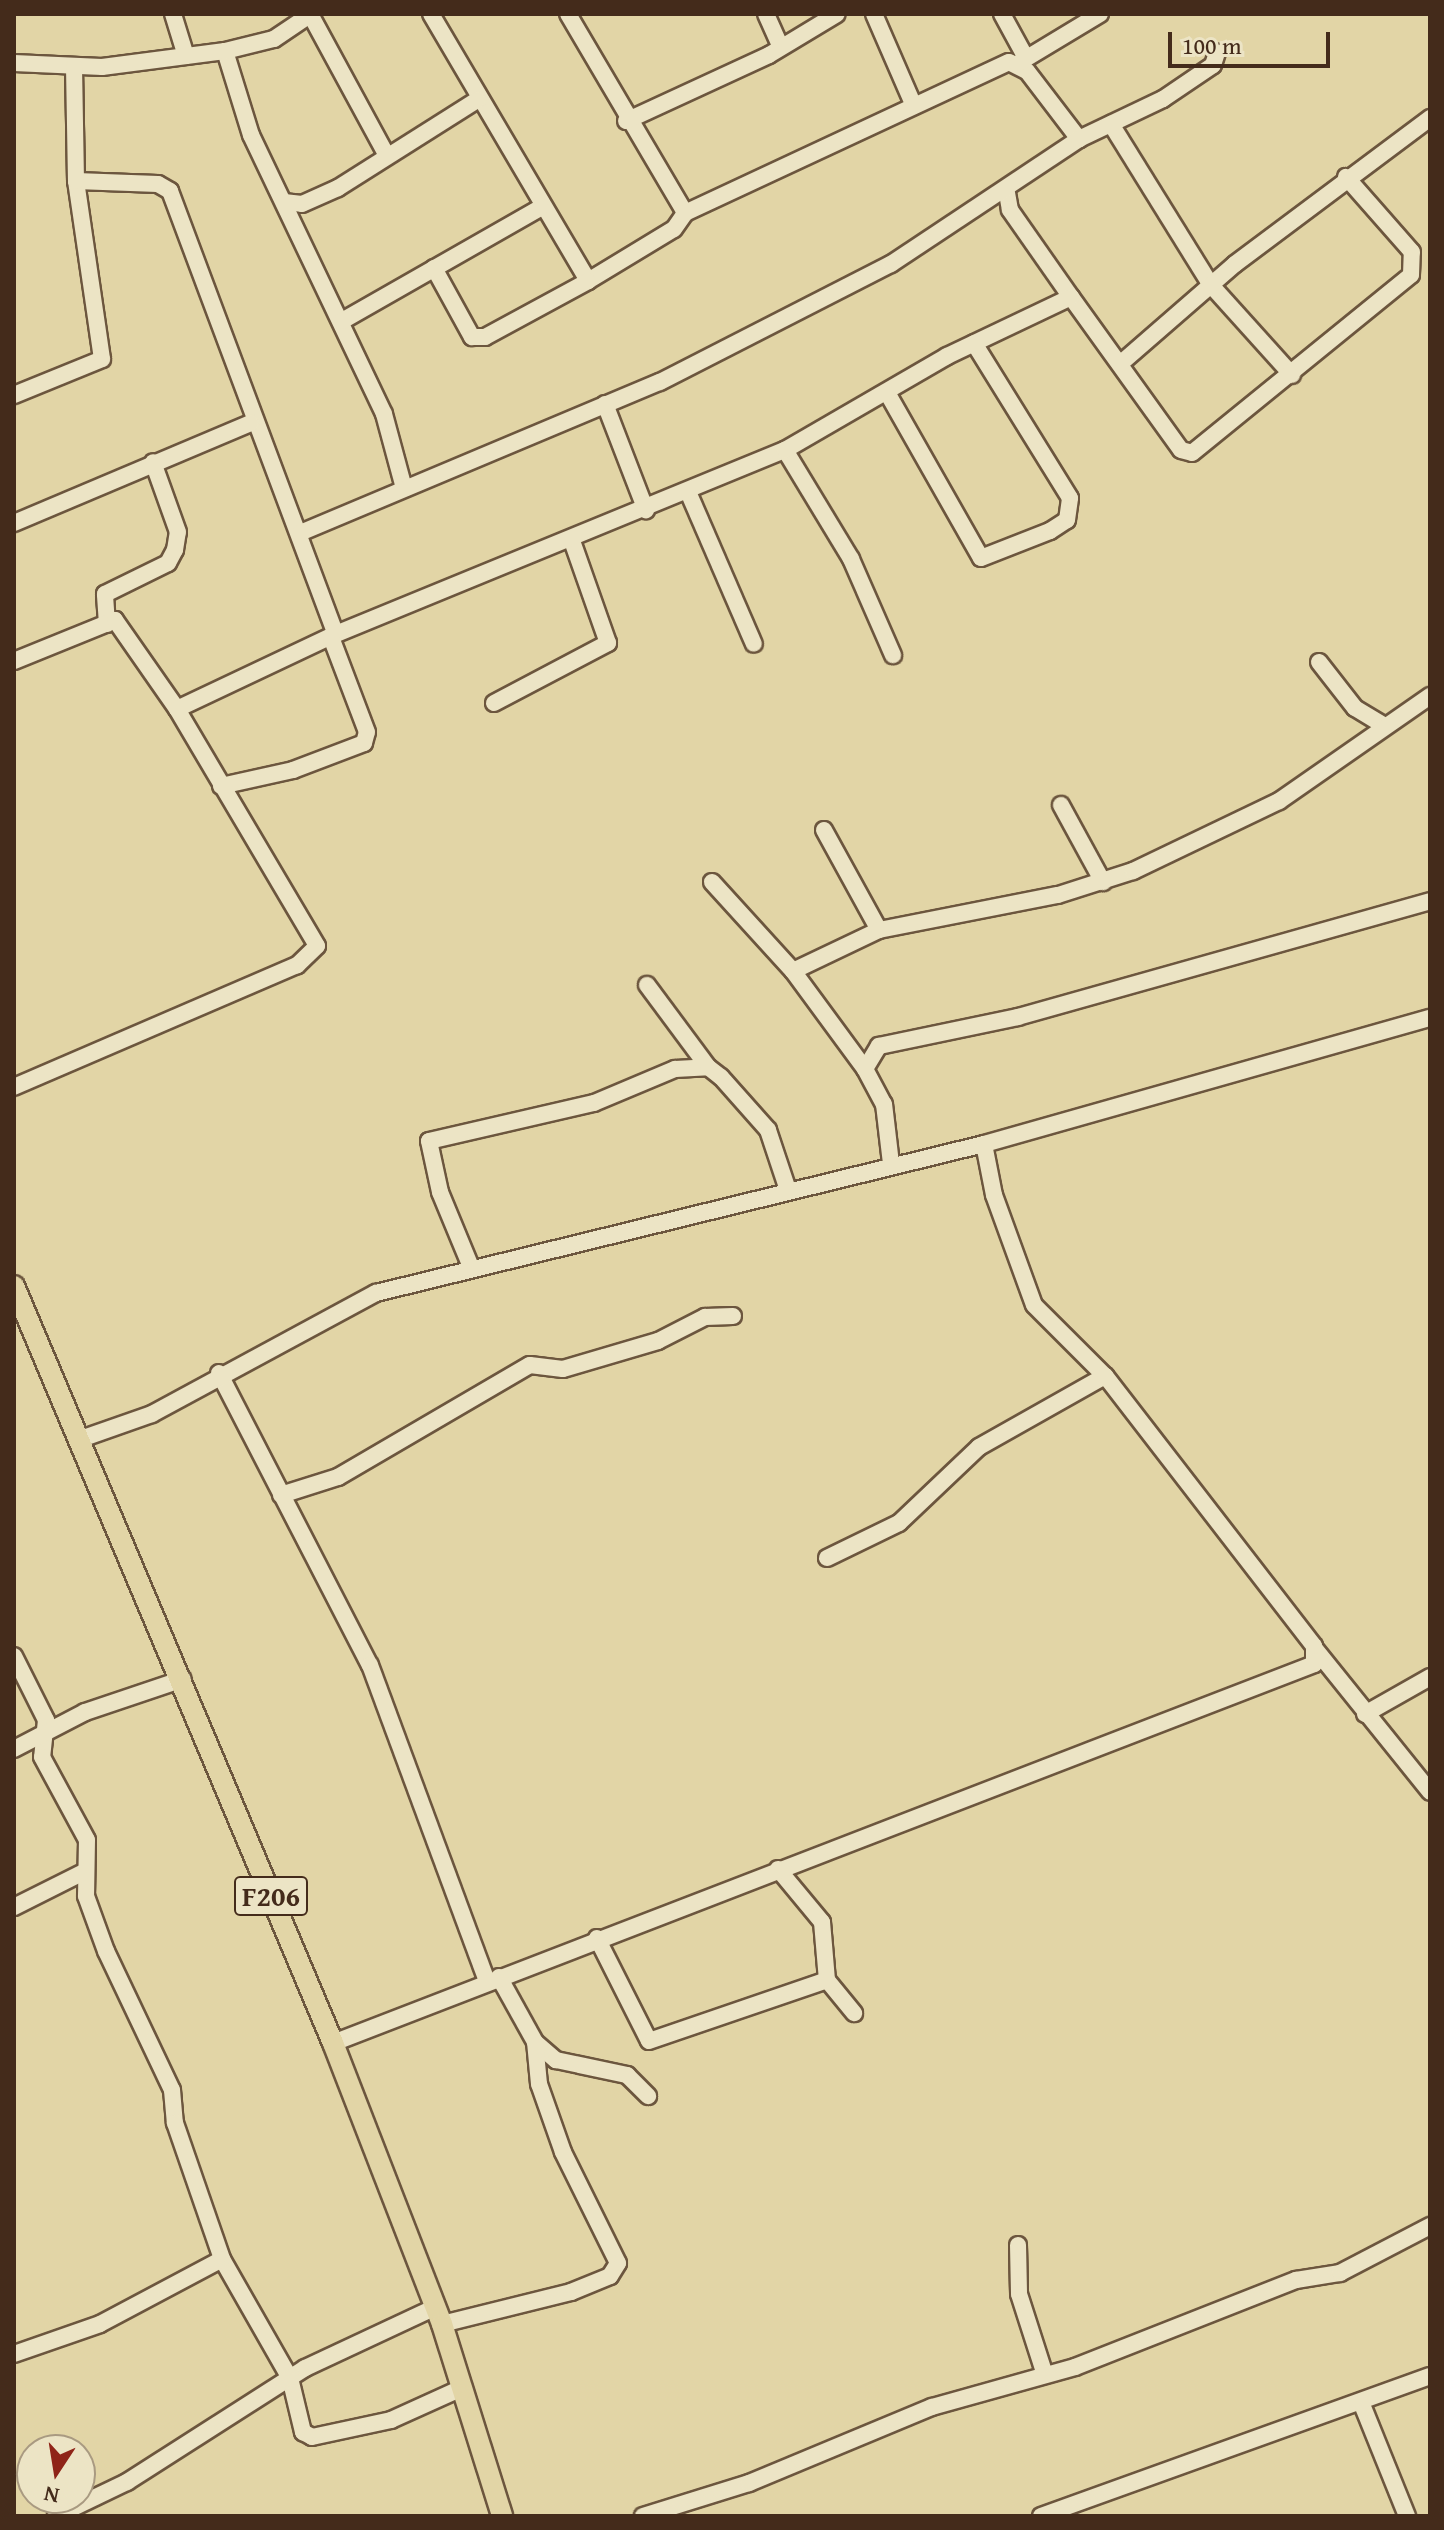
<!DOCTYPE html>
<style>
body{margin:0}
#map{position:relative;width:1444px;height:2530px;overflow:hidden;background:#e2d5a6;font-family:"Gentium Book Plus",serif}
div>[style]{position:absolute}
.roads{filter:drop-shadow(2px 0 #6c563e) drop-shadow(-2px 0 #6c563e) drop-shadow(0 2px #6c563e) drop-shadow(0 -2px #6c563e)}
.minor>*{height:16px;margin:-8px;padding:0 8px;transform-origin:8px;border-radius:8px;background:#ece4c5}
.major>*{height:20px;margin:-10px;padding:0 10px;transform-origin:10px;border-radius:10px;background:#e2d5a6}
span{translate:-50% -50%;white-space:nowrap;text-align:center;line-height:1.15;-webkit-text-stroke:8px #ece4c5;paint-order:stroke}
.shield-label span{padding:2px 6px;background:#ece4c5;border:2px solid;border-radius:6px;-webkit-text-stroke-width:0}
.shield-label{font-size:28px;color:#442b1b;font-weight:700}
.frame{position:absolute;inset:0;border:16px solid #442b1b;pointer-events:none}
.north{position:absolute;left:16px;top:2434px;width:80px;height:80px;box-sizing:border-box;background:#ece4c5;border:2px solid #a99a81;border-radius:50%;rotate:192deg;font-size:22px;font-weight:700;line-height:32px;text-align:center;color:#442b1b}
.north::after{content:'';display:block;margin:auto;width:28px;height:36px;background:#8f2418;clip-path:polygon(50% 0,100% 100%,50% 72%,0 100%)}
.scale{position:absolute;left:1168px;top:32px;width:162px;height:36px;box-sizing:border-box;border:4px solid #442b1b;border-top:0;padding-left:10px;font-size:24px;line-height:28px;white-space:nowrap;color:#442b1b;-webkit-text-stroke:6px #ece4c5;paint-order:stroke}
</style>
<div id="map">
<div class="roads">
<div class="minor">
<div style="left:173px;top:14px;width:44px;rotate:72.8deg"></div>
<div style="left:310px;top:14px;width:159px;rotate:61.5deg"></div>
<div style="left:431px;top:14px;width:310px;rotate:59.5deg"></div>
<div style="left:588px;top:281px;width:100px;rotate:-31.2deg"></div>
<div style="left:674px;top:229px;width:19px;rotate:-55deg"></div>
<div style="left:568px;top:14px;width:231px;rotate:59.5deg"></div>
<div style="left:685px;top:213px;width:357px;rotate:-25deg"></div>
<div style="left:1009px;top:62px;width:20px;rotate:27deg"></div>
<div style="left:1027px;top:71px;width:86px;rotate:52.6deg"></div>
<div style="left:766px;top:14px;width:34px;rotate:66deg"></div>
<div style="left:874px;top:14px;width:100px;rotate:66.5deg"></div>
<div style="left:1002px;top:14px;width:50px;rotate:61.4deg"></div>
<div style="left:225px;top:51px;width:88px;rotate:72.8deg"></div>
<div style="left:251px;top:135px;width:309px;rotate:64.5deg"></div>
<div style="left:384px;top:414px;width:77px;rotate:74.9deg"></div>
<div style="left:14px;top:63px;width:88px;rotate:2.6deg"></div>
<div style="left:102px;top:67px;width:124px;rotate:-7.4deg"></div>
<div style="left:225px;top:51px;width:50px;rotate:-13.8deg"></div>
<div style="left:274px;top:39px;width:45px;rotate:-34deg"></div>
<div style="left:1017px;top:64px;width:97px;rotate:-31.1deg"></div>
<div style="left:626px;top:121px;width:157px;rotate:-24.8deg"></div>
<div style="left:769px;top:55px;width:79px;rotate:-31.1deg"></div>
<div style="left:1111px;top:124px;width:190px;rotate:58.2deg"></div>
<div style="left:1211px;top:285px;width:121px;rotate:48deg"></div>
<div style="left:76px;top:181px;width:82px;rotate:2.1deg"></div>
<div style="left:158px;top:184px;width:14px;rotate:30deg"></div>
<div style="left:170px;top:191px;width:473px;rotate:69.5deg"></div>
<div style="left:1007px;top:193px;width:17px;rotate:80deg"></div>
<div style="left:1010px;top:210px;width:106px;rotate:55deg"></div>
<div style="left:1071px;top:297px;width:188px;rotate:54.3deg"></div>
<div style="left:1181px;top:450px;width:11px;rotate:15deg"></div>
<div style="left:1192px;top:453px;width:282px;rotate:-39.1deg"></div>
<div style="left:1411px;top:275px;width:23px;rotate:-88deg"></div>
<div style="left:1412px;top:252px;width:100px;rotate:-131.3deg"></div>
<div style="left:284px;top:202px;width:18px;rotate:6deg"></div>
<div style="left:302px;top:204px;width:39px;rotate:-24deg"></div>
<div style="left:338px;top:188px;width:165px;rotate:-32.3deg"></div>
<div style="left:434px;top:268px;width:79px;rotate:61.2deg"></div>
<div style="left:472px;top:337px;width:13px"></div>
<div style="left:485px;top:337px;width:117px;rotate:-28.5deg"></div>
<div style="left:342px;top:321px;width:228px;rotate:-29.7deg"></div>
<div style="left:1120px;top:364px;width:152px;rotate:-41deg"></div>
<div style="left:1235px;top:264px;width:244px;rotate:-36.8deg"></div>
<div style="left:14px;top:395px;width:95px;rotate:-22.2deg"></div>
<div style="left:102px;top:359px;width:180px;rotate:-98.3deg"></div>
<div style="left:76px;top:181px;width:115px;rotate:-91deg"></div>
<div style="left:889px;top:396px;width:186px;rotate:60.4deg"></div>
<div style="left:981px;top:558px;width:74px;rotate:-21.4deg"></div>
<div style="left:1050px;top:531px;width:20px;rotate:-33deg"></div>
<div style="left:1067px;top:520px;width:22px;rotate:-82deg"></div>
<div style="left:1070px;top:498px;width:182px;rotate:-121.8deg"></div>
<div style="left:605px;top:404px;width:114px;rotate:68.9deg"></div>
<div style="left:785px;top:450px;width:127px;rotate:58.8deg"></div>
<div style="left:851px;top:559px;width:105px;rotate:66.4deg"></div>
<div style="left:689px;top:494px;width:163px;rotate:66.6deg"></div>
<div style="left:14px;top:523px;width:257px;rotate:-22.9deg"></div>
<div style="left:300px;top:533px;width:390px;rotate:-22.8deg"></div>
<div style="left:660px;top:382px;width:259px;rotate:-27.1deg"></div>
<div style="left:891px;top:264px;width:226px;rotate:-33.6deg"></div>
<div style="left:1079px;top:139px;width:93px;rotate:-25.5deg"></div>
<div style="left:1163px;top:99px;width:60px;rotate:-34.2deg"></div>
<div style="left:1213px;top:65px;width:13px;rotate:-72deg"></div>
<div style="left:107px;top:624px;width:30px;rotate:-94deg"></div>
<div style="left:105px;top:594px;width:70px;rotate:-26.2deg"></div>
<div style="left:168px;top:563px;width:15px;rotate:-62deg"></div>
<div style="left:175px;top:550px;width:18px;rotate:-81deg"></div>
<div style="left:178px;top:532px;width:74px;rotate:-109.7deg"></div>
<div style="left:14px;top:661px;width:109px;rotate:-22.1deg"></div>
<div style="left:115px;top:620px;width:108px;rotate:55.1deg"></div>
<div style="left:177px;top:709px;width:275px;rotate:59.4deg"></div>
<div style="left:317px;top:946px;width:28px;rotate:136deg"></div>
<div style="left:297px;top:965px;width:308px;rotate:156.7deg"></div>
<div style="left:1319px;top:662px;width:58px;rotate:52deg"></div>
<div style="left:1355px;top:708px;width:35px;rotate:31deg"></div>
<div style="left:494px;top:703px;width:129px;rotate:-27.8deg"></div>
<div style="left:608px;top:643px;width:108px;rotate:-109.4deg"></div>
<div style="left:177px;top:709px;width:176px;rotate:-25.3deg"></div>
<div style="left:336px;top:634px;width:485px;rotate:-22.3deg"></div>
<div style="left:785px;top:450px;width:187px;rotate:-30.1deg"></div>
<div style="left:947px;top:356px;width:137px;rotate:-25.4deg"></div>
<div style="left:221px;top:786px;width:74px;rotate:-12.5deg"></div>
<div style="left:293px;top:770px;width:76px;rotate:-20.8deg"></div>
<div style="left:364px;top:743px;width:11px;rotate:-75deg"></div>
<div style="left:367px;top:732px;width:102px;rotate:-110.8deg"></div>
<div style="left:1061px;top:805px;width:88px;rotate:61.4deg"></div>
<div style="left:824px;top:830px;width:114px;rotate:61.2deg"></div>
<div style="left:712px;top:882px;width:120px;rotate:47.7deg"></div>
<div style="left:793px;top:971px;width:122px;rotate:53.7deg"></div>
<div style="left:865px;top:1069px;width:40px;rotate:62deg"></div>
<div style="left:884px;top:1104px;width:60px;rotate:83.3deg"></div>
<div style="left:793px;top:971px;width:95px;rotate:-25.5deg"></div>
<div style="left:879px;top:930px;width:182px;rotate:-11.1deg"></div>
<div style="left:1058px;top:895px;width:79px;rotate:-17.7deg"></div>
<div style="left:1133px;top:871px;width:162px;rotate:-25.6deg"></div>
<div style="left:1279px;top:801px;width:184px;rotate:-34.8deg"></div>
<div style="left:647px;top:985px;width:102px;rotate:53.4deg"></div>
<div style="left:865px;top:1069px;width:27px;rotate:-59deg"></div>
<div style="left:879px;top:1046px;width:142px;rotate:-11.8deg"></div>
<div style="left:1018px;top:1017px;width:428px;rotate:-15.7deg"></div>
<div style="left:471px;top:1267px;width:81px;rotate:-112.5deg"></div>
<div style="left:440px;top:1192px;width:52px;rotate:-102.2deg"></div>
<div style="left:429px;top:1141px;width:169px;rotate:-13deg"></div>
<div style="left:594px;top:1103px;width:88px;rotate:-22.8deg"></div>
<div style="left:675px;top:1069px;width:33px;rotate:-3deg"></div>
<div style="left:708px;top:1067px;width:16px;rotate:38deg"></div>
<div style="left:721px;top:1077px;width:71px;rotate:48.4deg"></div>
<div style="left:768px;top:1130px;width:63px;rotate:71.6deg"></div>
<div style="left:219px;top:1373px;width:329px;rotate:62.7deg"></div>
<div style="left:370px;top:1665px;width:337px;rotate:69.7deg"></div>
<div style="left:78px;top:1440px;width:78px;rotate:-19.4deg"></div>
<div style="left:152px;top:1414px;width:255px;rotate:-28.4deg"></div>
<div style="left:376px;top:1293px;width:626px;rotate:-13.77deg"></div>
<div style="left:984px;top:1144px;width:463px;rotate:-15.8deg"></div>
<div style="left:281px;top:1495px;width:60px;rotate:-17.5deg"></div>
<div style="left:338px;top:1477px;width:222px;rotate:-30.3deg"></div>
<div style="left:530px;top:1365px;width:33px;rotate:7deg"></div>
<div style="left:563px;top:1369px;width:99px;rotate:-16.4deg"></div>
<div style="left:658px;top:1341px;width:53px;rotate:-27.1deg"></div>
<div style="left:705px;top:1317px;width:28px;rotate:-2deg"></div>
<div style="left:827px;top:1558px;width:80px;rotate:-25.9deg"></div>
<div style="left:899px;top:1523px;width:110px;rotate:-43.5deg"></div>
<div style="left:979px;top:1447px;width:145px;rotate:-29.4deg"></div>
<div style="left:1105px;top:1376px;width:100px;rotate:-135deg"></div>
<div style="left:1034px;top:1305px;width:117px;rotate:-110deg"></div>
<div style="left:994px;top:1195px;width:52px;rotate:-101.1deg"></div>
<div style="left:1316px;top:1650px;width:182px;rotate:51.2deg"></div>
<div style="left:14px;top:1656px;width:72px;rotate:63.4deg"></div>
<div style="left:46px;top:1720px;width:37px;rotate:96deg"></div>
<div style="left:42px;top:1757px;width:94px;rotate:61.5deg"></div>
<div style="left:87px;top:1840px;width:56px;rotate:91deg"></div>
<div style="left:86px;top:1896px;width:59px;rotate:70deg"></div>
<div style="left:106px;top:1951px;width:154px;rotate:64.6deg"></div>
<div style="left:172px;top:2090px;width:33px;rotate:85deg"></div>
<div style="left:175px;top:2123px;width:144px;rotate:70.9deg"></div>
<div style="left:222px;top:2259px;width:137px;rotate:60.3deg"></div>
<div style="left:290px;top:2378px;width:56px;rotate:76.5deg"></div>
<div style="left:303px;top:2432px;width:10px;rotate:29deg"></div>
<div style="left:312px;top:2437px;width:81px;rotate:-12.1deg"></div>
<div style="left:391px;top:2420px;width:78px;rotate:-24.3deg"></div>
<div style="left:1365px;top:1714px;width:75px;rotate:-29.6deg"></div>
<div style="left:14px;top:1749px;width:80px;rotate:-27.5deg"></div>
<div style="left:85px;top:1712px;width:103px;rotate:-18.6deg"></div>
<div style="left:778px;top:1869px;width:69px;rotate:50.3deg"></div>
<div style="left:822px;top:1922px;width:58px;rotate:85.1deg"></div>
<div style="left:827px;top:1980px;width:43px;rotate:50.7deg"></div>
<div style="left:14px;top:1907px;width:80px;rotate:-26.6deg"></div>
<div style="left:597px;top:1938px;width:115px;rotate:63.2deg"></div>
<div style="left:649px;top:2041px;width:188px;rotate:-18.9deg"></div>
<div style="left:499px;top:1977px;width:74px;rotate:61deg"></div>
<div style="left:535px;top:2042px;width:28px;rotate:41deg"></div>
<div style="left:556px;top:2060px;width:73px;rotate:11.9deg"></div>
<div style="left:627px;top:2075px;width:30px;rotate:45deg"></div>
<div style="left:333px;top:2043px;width:1052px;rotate:-21.12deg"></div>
<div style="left:1314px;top:1664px;width:18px;rotate:-90deg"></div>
<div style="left:1314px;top:1646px;width:341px;rotate:-127.7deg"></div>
<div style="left:1018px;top:2245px;width:49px;rotate:88.8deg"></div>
<div style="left:1019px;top:2294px;width:85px;rotate:72.2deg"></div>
<div style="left:442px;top:2324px;width:133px;rotate:-13.9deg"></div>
<div style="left:571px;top:2292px;width:42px;rotate:-22.3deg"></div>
<div style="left:610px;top:2276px;width:15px;rotate:-58deg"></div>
<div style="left:618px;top:2263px;width:124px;rotate:-116.4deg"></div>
<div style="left:563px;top:2152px;width:72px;rotate:-109.4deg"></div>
<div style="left:539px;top:2084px;width:42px;rotate:-95.4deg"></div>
<div style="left:14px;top:2354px;width:91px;rotate:-19.2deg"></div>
<div style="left:100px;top:2324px;width:138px;rotate:-28deg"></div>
<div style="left:1361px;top:2402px;width:123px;rotate:68deg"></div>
<div style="left:56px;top:2516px;width:79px;rotate:-25.6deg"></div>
<div style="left:127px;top:2482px;width:211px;rotate:-32.6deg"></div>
<div style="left:305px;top:2368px;width:145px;rotate:-25deg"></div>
<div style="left:643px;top:2516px;width:111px;rotate:-17.3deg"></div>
<div style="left:749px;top:2483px;width:198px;rotate:-22.6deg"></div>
<div style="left:932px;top:2407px;width:148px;rotate:-15.6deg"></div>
<div style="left:1075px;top:2367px;width:238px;rotate:-21.5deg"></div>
<div style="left:1296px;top:2280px;width:45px;rotate:-9deg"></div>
<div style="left:1340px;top:2273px;width:102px;rotate:-27.6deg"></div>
<div style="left:1041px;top:2516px;width:413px;rotate:-19.8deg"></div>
</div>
<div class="major">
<div style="left:14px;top:1286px;width:821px;rotate:67.15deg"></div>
<div style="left:333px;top:2043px;width:301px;rotate:68.8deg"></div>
<div style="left:442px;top:2324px;width:201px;rotate:72.6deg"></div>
</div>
</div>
<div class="shield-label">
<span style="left:271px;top:1896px">F206</span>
</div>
<div class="frame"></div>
<div class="north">N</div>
<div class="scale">100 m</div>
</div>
